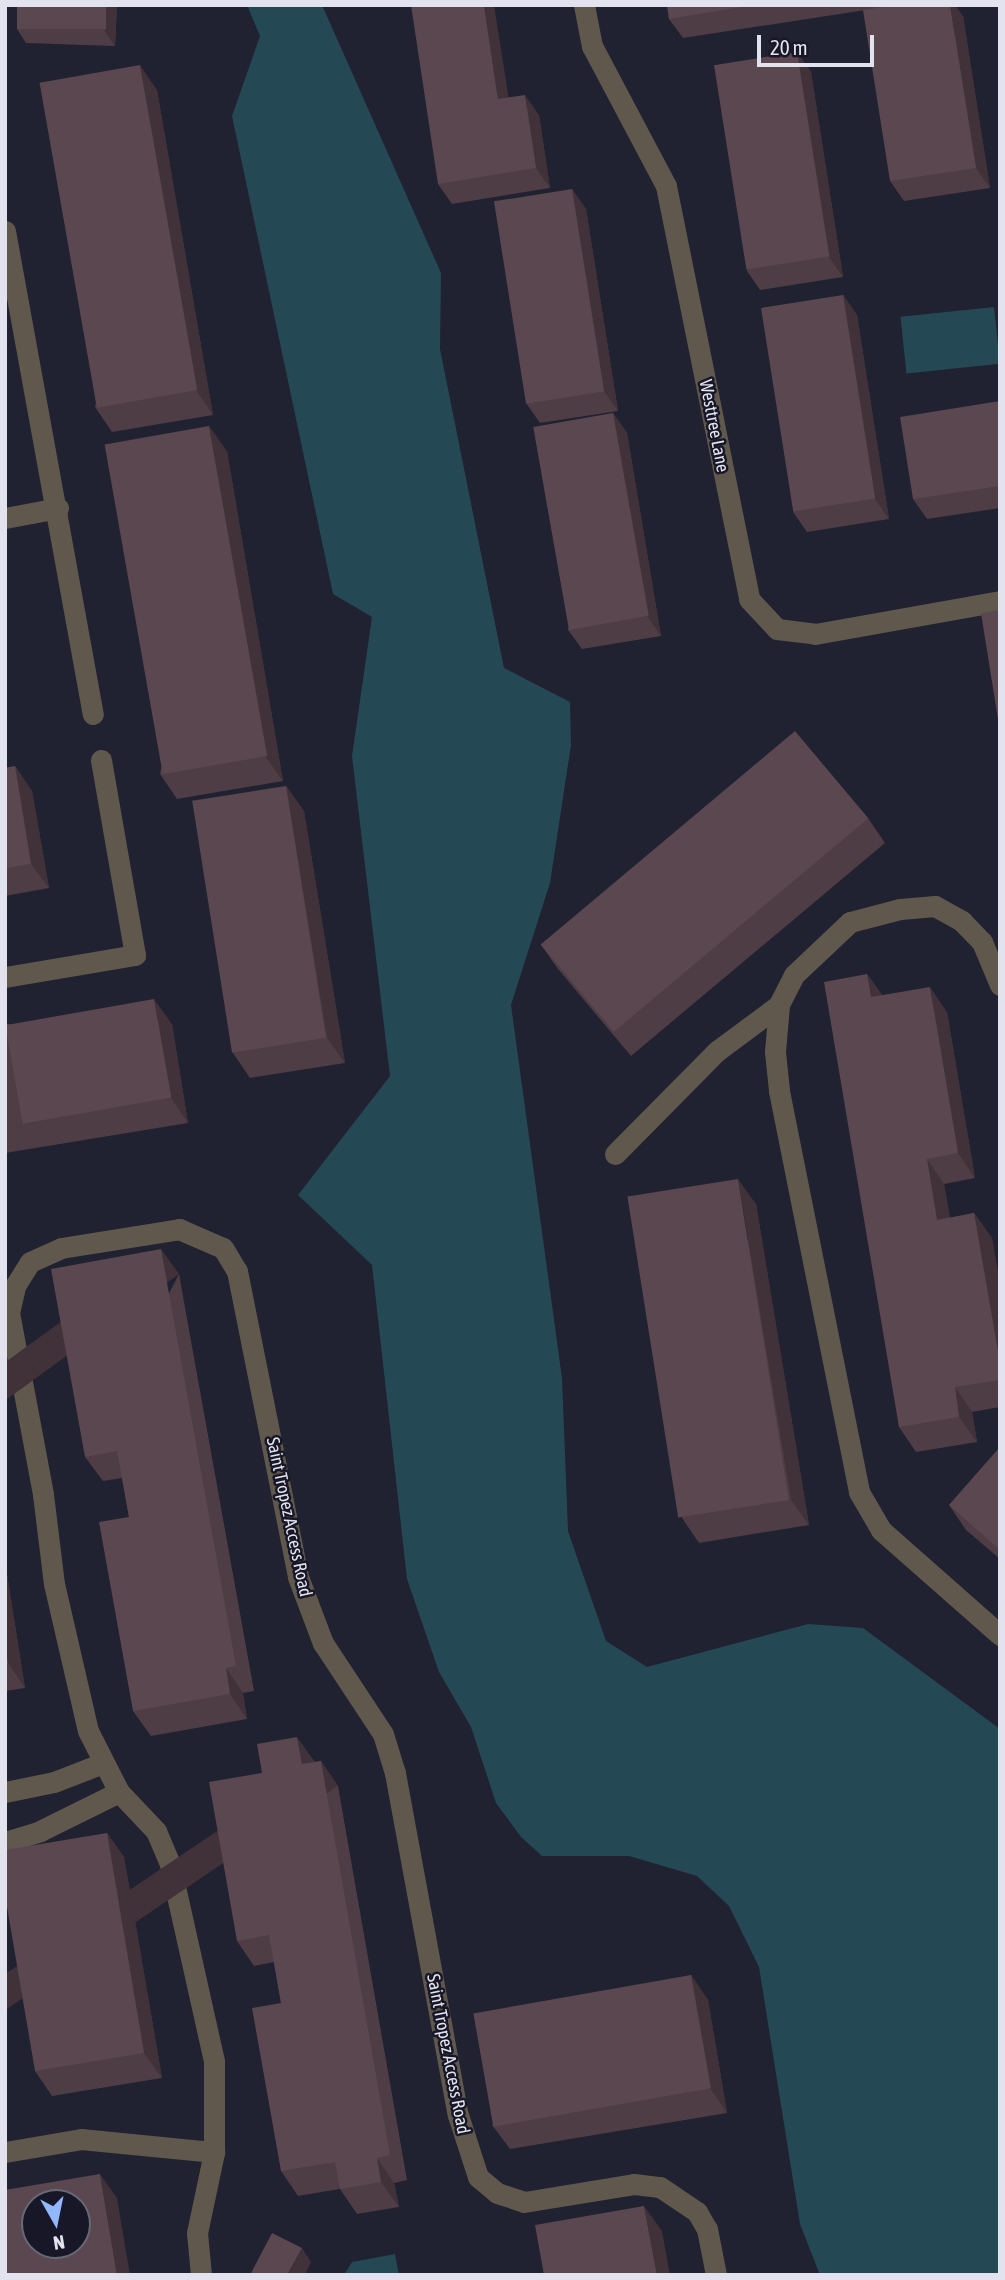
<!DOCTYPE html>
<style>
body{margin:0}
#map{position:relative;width:1005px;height:2280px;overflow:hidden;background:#202131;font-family:"Asap Condensed",sans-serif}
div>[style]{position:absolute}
.water>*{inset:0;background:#254855;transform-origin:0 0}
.minor>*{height:21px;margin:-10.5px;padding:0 10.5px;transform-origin:10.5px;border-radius:10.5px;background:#60584c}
.wall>*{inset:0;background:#4e3d45}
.shaded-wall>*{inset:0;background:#403238;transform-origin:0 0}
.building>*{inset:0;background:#5b4750;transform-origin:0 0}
span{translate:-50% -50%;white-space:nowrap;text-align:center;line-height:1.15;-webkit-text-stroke:5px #171727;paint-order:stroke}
.street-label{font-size:18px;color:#e2e3ee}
.frame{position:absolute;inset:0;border:7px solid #e2e3ee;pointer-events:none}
.north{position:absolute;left:21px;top:2189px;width:70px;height:70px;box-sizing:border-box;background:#171727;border:2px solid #686977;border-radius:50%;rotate:171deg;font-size:19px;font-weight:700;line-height:28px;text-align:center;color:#e2e3ee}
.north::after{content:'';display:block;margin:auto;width:24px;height:32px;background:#92b7fd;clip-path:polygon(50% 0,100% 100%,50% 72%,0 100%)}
.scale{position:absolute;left:757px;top:35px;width:117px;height:32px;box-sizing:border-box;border:4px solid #e2e3ee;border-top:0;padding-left:9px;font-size:21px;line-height:24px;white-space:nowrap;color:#e2e3ee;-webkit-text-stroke:5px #171727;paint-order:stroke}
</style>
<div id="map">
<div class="water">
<div style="clip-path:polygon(247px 5px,322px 5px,441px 273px,440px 349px,504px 668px,570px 702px,571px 745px,550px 883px,511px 1005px,562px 1378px,568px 1531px,606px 1641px,647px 1667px,808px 1624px,863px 1628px,1000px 1729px,1000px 2275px,820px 2275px,800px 2224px,759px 1967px,729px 1906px,697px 1876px,629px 1856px,542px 1856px,521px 1837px,496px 1803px,471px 1727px,439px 1672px,407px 1579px,372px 1265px,298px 1195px,390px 1076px,352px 756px,372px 617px,333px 594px,232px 116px,260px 36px)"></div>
<div style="left:994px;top:307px;width:57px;height:94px;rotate:84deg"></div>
<div style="clip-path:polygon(395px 2254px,399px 2275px,344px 2275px,352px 2262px)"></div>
</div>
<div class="minor">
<div style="left:584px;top:5px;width:42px;rotate:79deg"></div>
<div style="left:592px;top:46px;width:158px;rotate:62.1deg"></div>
<div style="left:666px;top:186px;width:421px;rotate:78.6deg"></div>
<div style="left:749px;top:599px;width:41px;rotate:47deg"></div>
<div style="left:777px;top:629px;width:38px;rotate:7deg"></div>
<div style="left:815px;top:634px;width:188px;rotate:-10.1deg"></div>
<div style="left:5px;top:231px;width:491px;rotate:79.7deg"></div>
<div style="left:5px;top:518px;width:54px;rotate:-10.7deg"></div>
<div style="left:5px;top:977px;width:132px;rotate:-9.6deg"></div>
<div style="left:135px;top:955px;width:198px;rotate:-99.9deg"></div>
<div style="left:1000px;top:985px;width:47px;rotate:-112.7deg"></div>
<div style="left:982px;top:942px;width:29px;rotate:-134deg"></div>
<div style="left:962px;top:921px;width:31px;rotate:-151deg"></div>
<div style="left:935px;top:906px;width:35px;rotate:175deg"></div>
<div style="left:900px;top:909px;width:52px;rotate:165.4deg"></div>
<div style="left:850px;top:922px;width:77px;rotate:136.6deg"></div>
<div style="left:794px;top:975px;width:34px;rotate:117deg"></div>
<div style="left:779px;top:1005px;width:47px;rotate:94.9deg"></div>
<div style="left:775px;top:1052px;width:39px;rotate:84deg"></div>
<div style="left:779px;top:1091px;width:409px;rotate:78.7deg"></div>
<div style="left:859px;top:1492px;width:44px;rotate:59.9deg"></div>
<div style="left:881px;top:1530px;width:159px;rotate:41.4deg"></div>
<div style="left:615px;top:1154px;width:145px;rotate:-45.3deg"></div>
<div style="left:717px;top:1051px;width:77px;rotate:-36.6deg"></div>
<div style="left:5px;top:1792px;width:50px;rotate:-11.5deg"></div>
<div style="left:54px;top:1782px;width:53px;rotate:-21.2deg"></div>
<div style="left:5px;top:1842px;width:37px;rotate:-17deg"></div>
<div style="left:40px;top:1831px;width:88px;rotate:-26.3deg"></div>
<div style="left:5px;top:2152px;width:77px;rotate:-9.7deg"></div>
<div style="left:81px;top:2139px;width:134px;rotate:5.6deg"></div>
<div style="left:201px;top:2275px;width:42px;rotate:-95.4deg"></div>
<div style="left:197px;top:2233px;width:83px;rotate:-78.1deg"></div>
<div style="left:214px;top:2152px;width:91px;rotate:-90deg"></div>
<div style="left:214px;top:2061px;width:202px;rotate:-102.6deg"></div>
<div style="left:170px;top:1864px;width:36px;rotate:-113deg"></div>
<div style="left:156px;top:1831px;width:54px;rotate:-133.5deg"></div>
<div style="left:119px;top:1792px;width:68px;rotate:-116.9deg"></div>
<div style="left:88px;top:1731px;width:151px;rotate:-103deg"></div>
<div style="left:54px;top:1584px;width:91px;rotate:-97deg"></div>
<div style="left:43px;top:1494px;width:184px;rotate:-100.6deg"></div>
<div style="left:9px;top:1313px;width:28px;rotate:-77deg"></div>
<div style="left:15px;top:1286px;width:28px;rotate:-58deg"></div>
<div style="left:30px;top:1262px;width:34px;rotate:-24deg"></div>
<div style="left:61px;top:1248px;width:120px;rotate:-9.1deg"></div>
<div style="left:179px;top:1229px;width:48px;rotate:23.4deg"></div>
<div style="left:223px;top:1248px;width:27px;rotate:59deg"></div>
<div style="left:237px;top:1271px;width:312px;rotate:78.7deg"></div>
<div style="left:298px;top:1577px;width:71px;rotate:69.3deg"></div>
<div style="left:323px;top:1643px;width:109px;rotate:56.6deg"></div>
<div style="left:383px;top:1734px;width:41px;rotate:72.9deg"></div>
<div style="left:395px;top:1773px;width:348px;rotate:79.6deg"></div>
<div style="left:458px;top:2115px;width:65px;rotate:72.1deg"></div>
<div style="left:478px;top:2177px;width:25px;rotate:40deg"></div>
<div style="left:497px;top:2193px;width:28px;rotate:18deg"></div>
<div style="left:524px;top:2202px;width:111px;rotate:-9.3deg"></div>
<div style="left:634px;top:2184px;width:26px;rotate:7deg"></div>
<div style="left:660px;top:2187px;width:45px;rotate:34deg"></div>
<div style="left:697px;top:2212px;width:20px;rotate:60deg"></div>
<div style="left:707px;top:2229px;width:47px;rotate:78.9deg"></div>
</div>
<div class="wall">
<div style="clip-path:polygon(17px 5px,117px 5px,115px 46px,26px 43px,17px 29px)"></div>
<div style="clip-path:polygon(667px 5px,884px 5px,885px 7px,683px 38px,669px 19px)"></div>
<div style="clip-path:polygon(963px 16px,990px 188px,904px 201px,890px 181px)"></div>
<div style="clip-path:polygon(797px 52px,811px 72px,843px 277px,760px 290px,747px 271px)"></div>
<div style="clip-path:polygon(157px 90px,213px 415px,112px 432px,95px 407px)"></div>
<div style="clip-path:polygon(509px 97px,539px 115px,550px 188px,452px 204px,438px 184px)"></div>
<div style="clip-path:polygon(572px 189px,586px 209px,618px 411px,540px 423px,526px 403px)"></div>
<div style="clip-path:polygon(843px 295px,857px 315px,889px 519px,807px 532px,793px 512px)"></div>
<div style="clip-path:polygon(1000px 401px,1000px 508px,927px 519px,913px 499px)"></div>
<div style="clip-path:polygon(613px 413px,627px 433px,661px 636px,582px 649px,568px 630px)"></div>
<div style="clip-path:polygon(227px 451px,283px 781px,177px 799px,160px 774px)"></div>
<div style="clip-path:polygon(15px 766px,32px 791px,49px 888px,5px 896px,5px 768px)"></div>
<div style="clip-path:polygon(286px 786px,304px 811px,345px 1063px,250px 1078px,233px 1053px)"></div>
<div style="clip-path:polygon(868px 818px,885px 843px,631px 1056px,558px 969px,541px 945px)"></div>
<div style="clip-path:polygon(867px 974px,882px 995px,947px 1012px,975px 1178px,944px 1184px,950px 1218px,974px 1213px,992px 1238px,1000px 1285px,1000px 1407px,972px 1412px,977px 1442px,916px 1452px,899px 1427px)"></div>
<div style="clip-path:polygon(5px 1024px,172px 1024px,188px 1123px,5px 1153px)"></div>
<div style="clip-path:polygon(756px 1204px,809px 1525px,699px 1543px,682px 1518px)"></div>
<div style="clip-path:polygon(179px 1274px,254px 1691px,243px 1693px,247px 1719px,151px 1736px,133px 1711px,129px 1517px,122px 1478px,103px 1481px,85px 1457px)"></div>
<div style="clip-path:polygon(1000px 1448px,1000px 1559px,966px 1530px,949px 1505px)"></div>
<div style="clip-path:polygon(5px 1562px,25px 1688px,5px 1691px)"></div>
<div style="clip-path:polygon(321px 1761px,338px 1786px,407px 2180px,394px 2183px,399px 2207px,357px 2214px,340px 2189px,298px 2196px,281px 2171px,281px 2003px,274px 1962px,254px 1966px,237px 1941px,262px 1773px)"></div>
<div style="clip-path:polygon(107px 1833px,124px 1857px,162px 2078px,52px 2096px,35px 2071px)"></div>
<div style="clip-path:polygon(691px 1975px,708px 2000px,727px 2113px,510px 2149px,492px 2125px)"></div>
</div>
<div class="shaded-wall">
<div style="clip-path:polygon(106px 5px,117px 5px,115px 46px,105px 32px)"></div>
<div style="clip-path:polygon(484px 5px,494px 5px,512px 119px,498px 99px)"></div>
<div style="clip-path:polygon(950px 5px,955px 5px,963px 16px,990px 188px,976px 168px)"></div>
<div style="clip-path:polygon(797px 52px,811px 72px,843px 277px,829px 257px)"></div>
<div style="clip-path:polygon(140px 65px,157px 90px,213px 415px,196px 390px)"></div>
<div style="clip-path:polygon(525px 95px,539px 115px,550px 188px,536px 168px)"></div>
<div style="clip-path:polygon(572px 189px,586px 209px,618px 411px,604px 391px)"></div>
<div style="clip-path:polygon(843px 295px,857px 315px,889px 519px,875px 499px)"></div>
<div style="clip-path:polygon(613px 413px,627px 433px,661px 636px,647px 616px)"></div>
<div style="clip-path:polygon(209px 426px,227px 451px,283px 781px,265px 756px)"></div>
<div style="clip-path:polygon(15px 766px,32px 791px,49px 888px,31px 864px)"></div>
<div style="clip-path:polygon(286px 786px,304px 811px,345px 1063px,327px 1038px)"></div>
<div style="clip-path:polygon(867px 974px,885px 999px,871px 997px)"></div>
<div style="clip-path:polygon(930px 987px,947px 1012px,975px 1178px,958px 1153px)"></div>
<div style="clip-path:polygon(154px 999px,172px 1024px,188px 1123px,171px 1098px)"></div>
<div style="clip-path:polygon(927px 1159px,944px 1184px,954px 1245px,937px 1220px)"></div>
<div style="clip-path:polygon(738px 1179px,756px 1204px,809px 1525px,791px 1500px)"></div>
<div style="clip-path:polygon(974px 1213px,992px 1238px,1000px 1285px,1000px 1363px)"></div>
<div style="left:161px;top:1249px;width:31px;height:424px;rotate:54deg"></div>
<div style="clip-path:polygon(955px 1387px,972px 1412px,977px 1442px,959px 1417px)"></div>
<div style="clip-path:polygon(5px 1562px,25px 1688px,8px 1663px,5px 1647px)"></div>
<div style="clip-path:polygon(226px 1668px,243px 1693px,247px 1719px,230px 1694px)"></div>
<div style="clip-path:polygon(297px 1737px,315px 1762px,319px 1789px,302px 1764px)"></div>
<div style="left:321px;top:1761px;width:30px;height:400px;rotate:56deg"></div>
<div style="clip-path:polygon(107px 1833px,124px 1857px,162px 2078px,144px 2053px)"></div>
<div style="clip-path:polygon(691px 1975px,708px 2000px,727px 2113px,710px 2088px)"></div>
<div style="clip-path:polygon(377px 2158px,394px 2183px,399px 2207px,381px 2182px)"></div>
<div style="clip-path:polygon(100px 2174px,117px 2198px,130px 2275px,117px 2275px)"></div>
<div style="clip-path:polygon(644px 2206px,662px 2231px,670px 2275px,657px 2275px)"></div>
<div style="clip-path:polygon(302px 2248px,311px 2262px,305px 2275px,287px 2275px)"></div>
</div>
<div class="building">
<div style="left:17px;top:5px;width:89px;height:24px"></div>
<div style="clip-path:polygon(411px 5px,484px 5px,498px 99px,525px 95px,536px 168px,438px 184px)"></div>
<div style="clip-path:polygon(667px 5px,753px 5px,669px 19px)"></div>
<div style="clip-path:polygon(894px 5px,950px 5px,976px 168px,890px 181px,863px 10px)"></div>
<div style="left:797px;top:52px;width:207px;height:84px;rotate:81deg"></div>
<div style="left:140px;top:65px;width:330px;height:102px;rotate:80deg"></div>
<div style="left:572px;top:189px;width:205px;height:79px;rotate:81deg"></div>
<div style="left:843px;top:295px;width:206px;height:83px;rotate:81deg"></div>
<div style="clip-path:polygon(1000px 401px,1000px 486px,913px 499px,900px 417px)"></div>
<div style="left:613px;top:413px;width:206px;height:81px;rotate:80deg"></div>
<div style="left:209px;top:426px;width:335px;height:106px;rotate:80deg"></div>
<div style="clip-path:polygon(1000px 610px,1000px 732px,981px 613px)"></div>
<div style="left:795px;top:731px;width:114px;height:332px;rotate:50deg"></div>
<div style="clip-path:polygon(15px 766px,31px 864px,5px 868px,5px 768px)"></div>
<div style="left:286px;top:786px;width:255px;height:95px;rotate:81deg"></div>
<div style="clip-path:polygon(867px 974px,871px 997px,930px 987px,958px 1153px,927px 1159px,937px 1220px,974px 1213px,1000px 1363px,1000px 1380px,955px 1387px,959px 1417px,899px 1427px,824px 982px)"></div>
<div style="left:154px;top:999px;width:100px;height:151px;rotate:80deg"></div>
<div style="left:738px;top:1179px;width:325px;height:112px;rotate:81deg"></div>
<div style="clip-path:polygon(161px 1249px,236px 1666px,226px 1668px,230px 1694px,133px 1711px,99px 1522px,129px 1517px,117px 1451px,85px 1457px,51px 1269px)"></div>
<div style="clip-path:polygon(999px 1448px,1000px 1448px,1000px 1550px,949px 1505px)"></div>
<div style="clip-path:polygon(5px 1647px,8px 1663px,5px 1663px)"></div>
<div style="clip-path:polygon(297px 1737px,302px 1764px,321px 1761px,390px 2155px,377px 2158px,381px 2182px,340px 2189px,335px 2162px,281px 2171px,252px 2008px,281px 2003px,269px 1935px,237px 1941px,209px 1782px,262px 1773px,257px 1744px)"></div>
<div style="clip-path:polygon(107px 1833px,144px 2053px,35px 2071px,5px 1895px,5px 1850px)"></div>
<div style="left:691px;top:1975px;width:115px;height:221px;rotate:80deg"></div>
<div style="clip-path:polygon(evenodd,100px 2174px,117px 2275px,7px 2275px,5px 2264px,5px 2190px,100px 2174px,35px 2203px,77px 2203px,77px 2245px,35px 2245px,35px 2203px)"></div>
<div style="clip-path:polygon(644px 2206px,657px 2275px,544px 2275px,535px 2225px)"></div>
<div style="clip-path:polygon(272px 2233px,302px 2248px,287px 2275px,250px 2275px)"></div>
</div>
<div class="street-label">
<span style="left:714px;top:426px;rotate:79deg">Westtree Lane</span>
<span style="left:289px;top:1517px;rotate:78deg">Saint Tropez Access Road</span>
<span style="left:448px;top:2054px;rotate:79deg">Saint Tropez Access Road</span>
</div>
<div class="frame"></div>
<div class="north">N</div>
<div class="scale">20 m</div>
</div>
